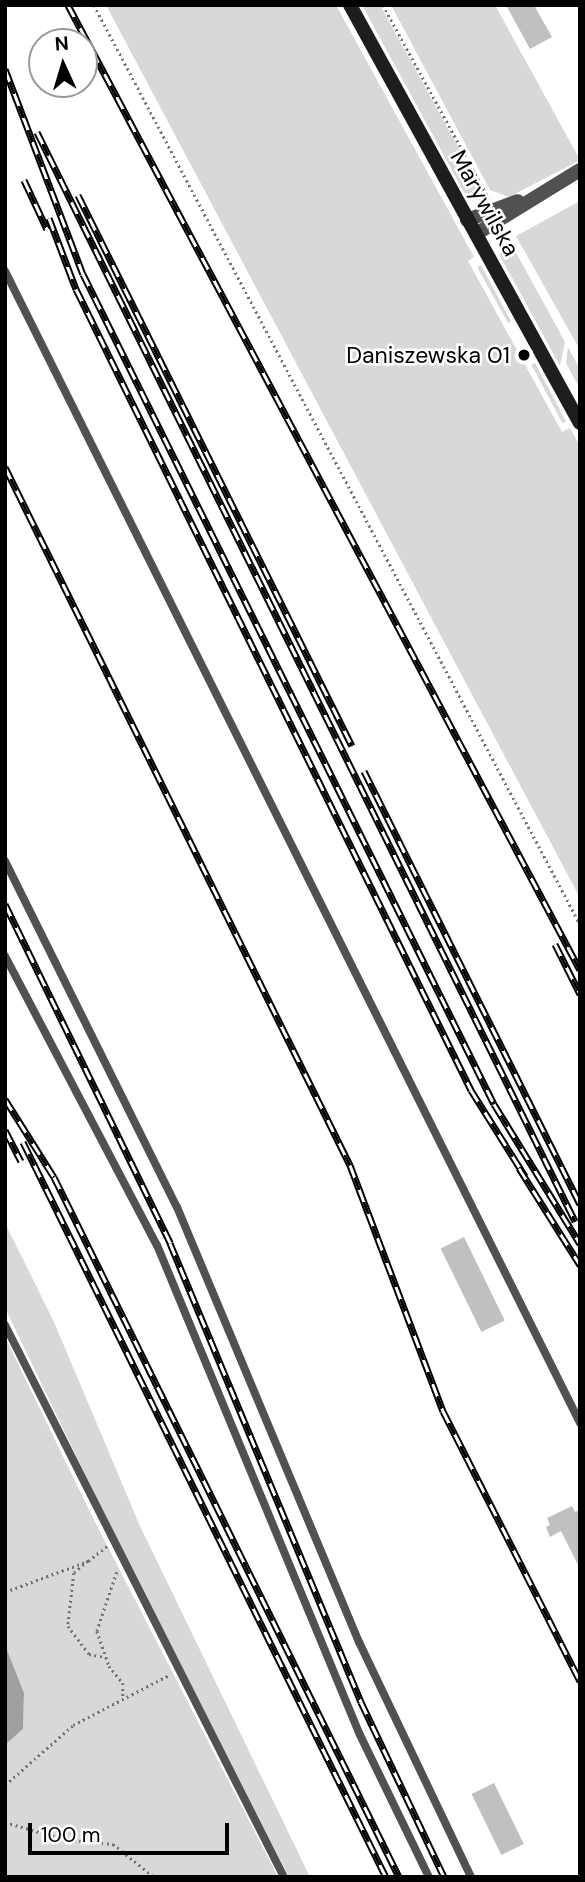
<!DOCTYPE html>
<style>
body{margin:0}
#map{position:relative;width:585px;height:1882px;overflow:hidden;background:#fff;font-family:"DM Sans",sans-serif}
div>[style]{position:absolute}
.green>*{inset:0;background:#d8d8d8;transform-origin:0 0}
.water>*{inset:0;background:#9f9f9f}
.building>*{inset:0;background:#c0c0c0;transform-origin:0 0}
.path>*{height:2.5px;margin-top:-1.25px;transform-origin:0;background:repeating-linear-gradient(90deg,#737373 0 2px,transparent 0 5.5px)}
.lane>*{height:8px;margin:-4px;padding:0 4px;transform-origin:4px;border-radius:4px;background:#515151}
.street>*{height:14px;margin:-7px;padding:0 7px;transform-origin:7px;border-radius:7px;background:#515151}
.secondary>*{height:14px;margin:-7px;padding:0 7px;transform-origin:7px;border-radius:7px;background:#1e1e1e}
.rail>*{height:7px;margin-top:-3.5px;transform-origin:0;background:repeating-linear-gradient(90deg,#fff 0 13px,#000 0 26px);box-sizing:border-box;border-block:2px solid #000}
.dots>*{width:19px;height:19px;translate:-50% -50%;box-sizing:border-box;border:4px solid #fff;border-radius:50%}
span{translate:-50% -50%;white-space:nowrap;text-align:center;line-height:1.15;-webkit-text-stroke:5px #fff;paint-order:stroke}
.street-label{font-size:23px;color:#000}
.poi-label{font-size:23px;color:#000}
.right{translate:-100% -50%;text-align:right}
.frame{position:absolute;inset:0;border:7px solid #000;pointer-events:none}
.north{position:absolute;left:28px;top:28px;width:70px;height:70px;box-sizing:border-box;background:#fff;border:2px solid #999;border-radius:50%;rotate:356deg;font-size:19px;font-weight:700;line-height:28px;text-align:center;color:#000}
.north::after{content:'';display:block;margin:auto;width:24px;height:32px;background:#000;clip-path:polygon(50% 0,100% 100%,50% 72%,0 100%)}
.scale{position:absolute;left:28px;top:1823px;width:201px;height:32px;box-sizing:border-box;border:4px solid #000;border-top:0;padding-left:9px;font-size:21px;line-height:24px;white-space:nowrap;color:#000;-webkit-text-stroke:5px #fff;paint-order:stroke}
</style>
<div id="map">
<div class="green">
<div style="clip-path:polygon(106px 5px,336px 5px,474px 257px,468px 261px,562px 432px,570px 428px,580px 446px,580px 898px)"></div>
<div style="clip-path:polygon(362px 5px,380px 5px,489px 203px,466px 196px)"></div>
<div style="clip-path:polygon(391px 5px,495px 5px,580px 160px,509px 197px,490px 190px)"></div>
<div style="clip-path:polygon(580px 201px,580px 350px,516px 236px)"></div>
<div style="clip-path:polygon(513px 247px,565px 342px,560px 366px,499px 254px)"></div>
<div style="clip-path:polygon(481px 265px,511px 321px,508px 323px,477px 267px)"></div>
<div style="clip-path:polygon(568px 347px,580px 369px,580px 389px,566px 363px)"></div>
<div style="left:535px;top:363px;width:66px;height:4px;rotate:62deg"></div>
<div style="clip-path:polygon(5px 1223px,54px 1322px,140px 1526px,310px 1877px,289px 1877px,107px 1520px,5px 1308px)"></div>
<div style="clip-path:polygon(5px 1337px,95px 1522px,278px 1877px,5px 1877px,5px 1745px,23px 1729px,24px 1693px,5px 1645px)"></div>
</div>
<div class="water">
<div style="clip-path:polygon(5px 1645px,24px 1693px,23px 1729px,5px 1745px)"></div>
</div>
<div class="building">
<div style="clip-path:polygon(506px 5px,534px 5px,552px 37px,530px 49px)"></div>
<div style="left:464px;top:1237px;width:93px;height:26px;rotate:64deg"></div>
<div style="clip-path:polygon(572px 1506px,575px 1512px,580px 1510px,580px 1569px,561px 1531px,550px 1537px,546px 1527px,550px 1525px,547px 1518px)"></div>
<div style="left:494px;top:1783px;width:68px;height:25px;rotate:64deg"></div>
</div>
<div class="path">
<div style="left:94px;top:5px;width:1040px;rotate:62.13deg"></div>
<div style="left:383px;top:5px;width:221px;rotate:61.3deg"></div>
<div style="left:88px;top:1561px;width:18px;rotate:139deg"></div>
<div style="left:74px;top:1573px;width:53px;rotate:96.5deg"></div>
<div style="left:68px;top:1626px;width:35px;rotate:53deg"></div>
<div style="left:89px;top:1654px;width:15px;rotate:11deg"></div>
<div style="left:117px;top:1572px;width:62px;rotate:108.7deg"></div>
<div style="left:97px;top:1631px;width:37px;rotate:71deg"></div>
<div style="left:109px;top:1666px;width:22px;rotate:51deg"></div>
<div style="left:123px;top:1683px;width:14px;rotate:90deg"></div>
<div style="left:5px;top:1592px;width:89px;rotate:-20.5deg"></div>
<div style="left:88px;top:1561px;width:24px;rotate:-38deg"></div>
<div style="left:5px;top:1785px;width:91px;rotate:-41.4deg"></div>
<div style="left:73px;top:1725px;width:108px;rotate:-27.5deg"></div>
<div style="left:5px;top:1822px;width:60px;rotate:16.3deg"></div>
<div style="left:63px;top:1839px;width:50px;rotate:5.7deg"></div>
<div style="left:113px;top:1844px;width:53px;rotate:38.8deg"></div>
</div>
<div class="lane">
<div style="left:5px;top:271px;width:1288px;rotate:63.47deg"></div>
<div style="left:5px;top:861px;width:386px;rotate:63.6deg"></div>
<div style="left:177px;top:1207px;width:472px;rotate:67.3deg"></div>
<div style="left:359px;top:1642px;width:260px;rotate:64.5deg"></div>
<div style="left:5px;top:956px;width:327px;rotate:62.3deg"></div>
<div style="left:157px;top:1245px;width:530px;rotate:67.5deg"></div>
<div style="left:360px;top:1735px;width:158px;rotate:64.1deg"></div>
<div style="left:5px;top:1325px;width:619px;rotate:63.19deg"></div>
</div>
<div class="street">
<div style="left:467px;top:220px;width:54px;rotate:-20.4deg"></div>
<div style="left:476px;top:234px;width:122px;rotate:-31.6deg"></div>
</div>
<div class="secondary">
<div style="left:350px;top:5px;width:477px;rotate:61.2deg"></div>
</div>
<div class="rail">
<div style="left:68px;top:5px;width:1092px;rotate:62.05deg"></div>
<div style="left:5px;top:69px;width:219px;rotate:69.2deg"></div>
<div style="left:83px;top:274px;width:926px;rotate:63.66deg"></div>
<div style="left:494px;top:1104px;width:164px;rotate:58.4deg"></div>
<div style="left:37px;top:132px;width:1215px;rotate:63.71deg"></div>
<div style="left:24px;top:180px;width:54px;rotate:64.9deg"></div>
<div style="left:78px;top:195px;width:615px;rotate:63.56deg"></div>
<div style="left:49px;top:218px;width:76px;rotate:69.2deg"></div>
<div style="left:76px;top:289px;width:893px;rotate:63.75deg"></div>
<div style="left:471px;top:1090px;width:102px;rotate:57.9deg"></div>
<div style="left:5px;top:467px;width:779px;rotate:63.7deg"></div>
<div style="left:350px;top:1165px;width:263px;rotate:69.3deg"></div>
<div style="left:443px;top:1411px;width:303px;rotate:63.1deg"></div>
<div style="left:364px;top:771px;width:484px;rotate:63.5deg"></div>
<div style="left:5px;top:904px;width:377px;rotate:64deg"></div>
<div style="left:170px;top:1243px;width:497px;rotate:67.4deg"></div>
<div style="left:361px;top:1702px;width:194px;rotate:64.6deg"></div>
<div style="left:555px;top:944px;width:56px;rotate:63.4deg"></div>
<div style="left:5px;top:1099px;width:92px;rotate:57.9deg"></div>
<div style="left:54px;top:1177px;width:780px;rotate:63.76deg"></div>
<div style="left:5px;top:1130px;width:35px;rotate:63deg"></div>
<div style="left:23px;top:1142px;width:820px;rotate:63.72deg"></div>
<div style="left:519px;top:1168px;width:115px;rotate:57.8deg"></div>
</div>
<div class="dots">
<div style="left:524px;top:355px;background:#000"></div>
</div>
<div class="street-label">
<span style="left:485px;top:203px;rotate:61deg">Marywilska</span>
</div>
<div class="poi-label">
<span class="right" style="left:510px;top:355px">Daniszewska 01</span>
</div>
<div class="frame"></div>
<div class="north">N</div>
<div class="scale">100 m</div>
</div>
